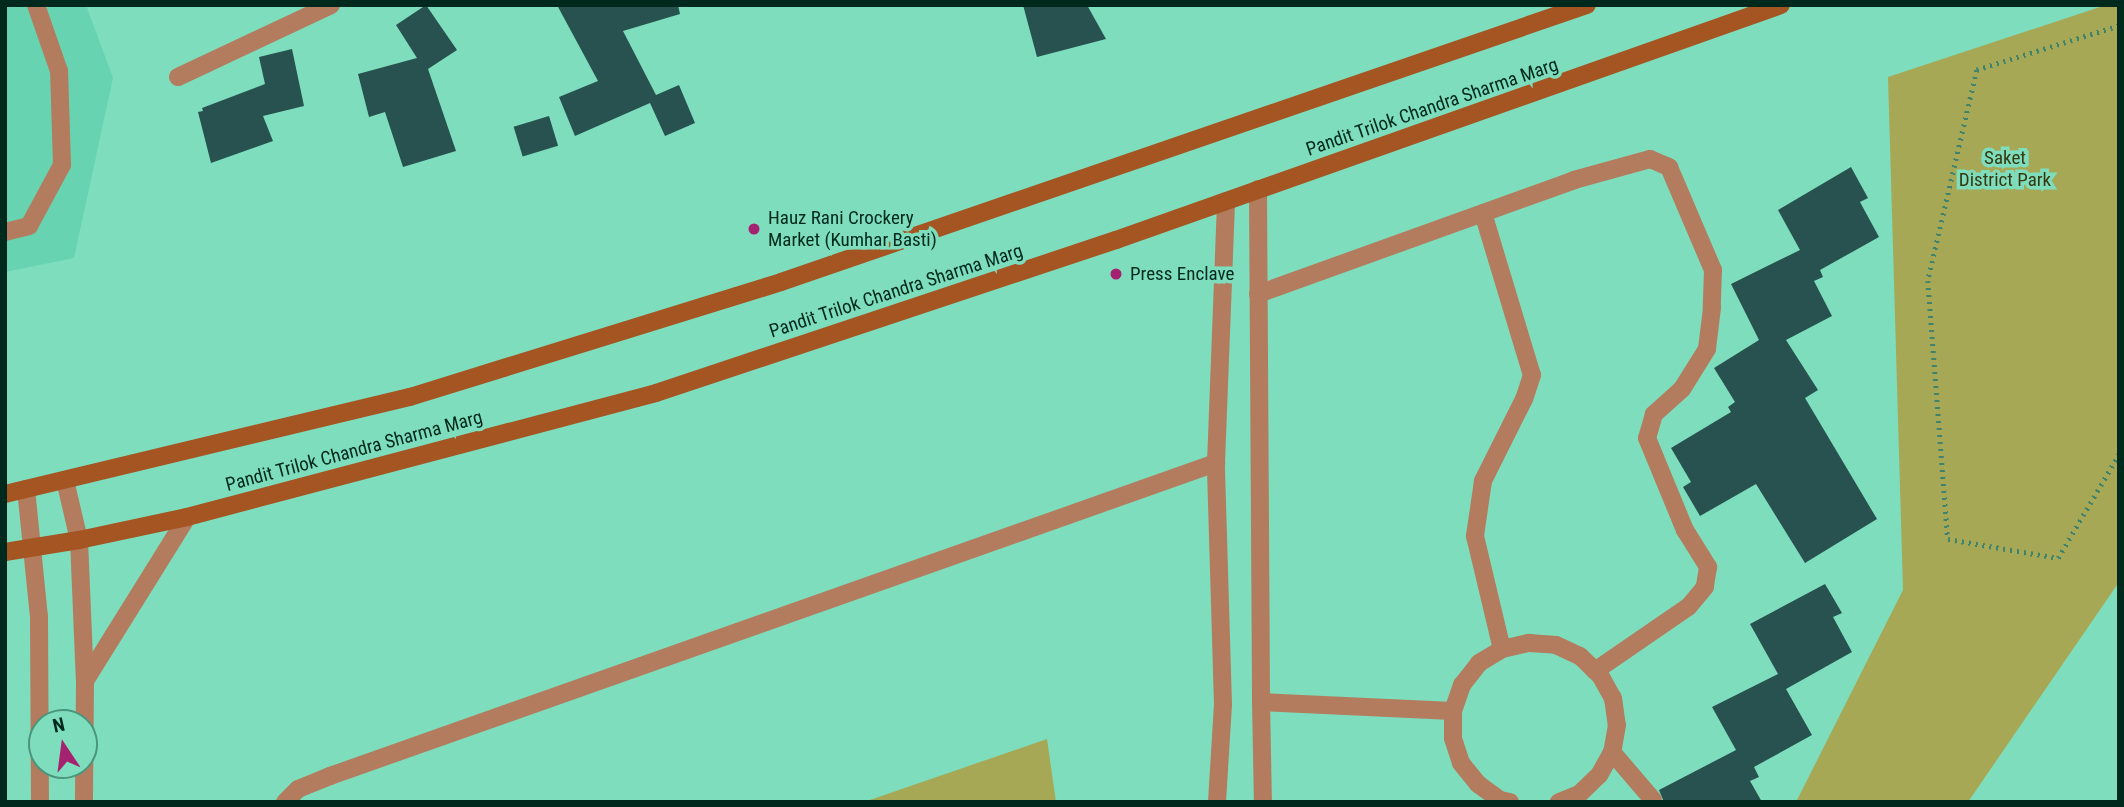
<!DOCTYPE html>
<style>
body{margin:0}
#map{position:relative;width:2124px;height:807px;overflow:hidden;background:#7eddbd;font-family:"Roboto Condensed",sans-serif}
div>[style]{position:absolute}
.built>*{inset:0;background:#68d3b0}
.green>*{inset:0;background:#a6a856}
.building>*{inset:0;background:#28524f;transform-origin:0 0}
.path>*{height:4.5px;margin-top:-2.25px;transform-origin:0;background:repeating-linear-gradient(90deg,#3f836d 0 2px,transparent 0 7px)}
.service>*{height:18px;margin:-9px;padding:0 9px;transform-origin:9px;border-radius:9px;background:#b37c5e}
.minor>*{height:18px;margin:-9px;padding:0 9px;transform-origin:9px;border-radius:9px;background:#b37c5e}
.tertiary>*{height:18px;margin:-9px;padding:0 9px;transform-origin:9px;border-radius:9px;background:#b37c5e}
.secondary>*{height:18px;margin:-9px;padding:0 9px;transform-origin:9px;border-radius:9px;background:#a55522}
.dots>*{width:19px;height:19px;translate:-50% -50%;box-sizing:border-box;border:4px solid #7eddbd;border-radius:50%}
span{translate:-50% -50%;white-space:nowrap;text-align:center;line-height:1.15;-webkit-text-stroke:7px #7eddbd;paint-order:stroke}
.street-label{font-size:19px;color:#00291d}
.park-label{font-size:19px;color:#38390f}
.poi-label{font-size:19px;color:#00291d}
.left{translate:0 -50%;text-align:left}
.frame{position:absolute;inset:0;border:7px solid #00291d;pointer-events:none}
.north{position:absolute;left:28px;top:709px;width:70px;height:70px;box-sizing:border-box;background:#7eddbd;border:2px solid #4c957d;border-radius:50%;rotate:347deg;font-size:19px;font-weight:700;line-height:28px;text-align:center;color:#00291d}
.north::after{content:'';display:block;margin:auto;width:24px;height:32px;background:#a52270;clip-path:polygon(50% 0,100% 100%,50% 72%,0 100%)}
</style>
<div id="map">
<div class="built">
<div style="clip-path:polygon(5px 5px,86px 5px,113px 78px,74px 258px,5px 272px)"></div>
</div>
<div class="green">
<div style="clip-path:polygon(2106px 5px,2119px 5px,2119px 582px,1968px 802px,1796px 802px,1903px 590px,1888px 77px)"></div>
<div style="clip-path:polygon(1047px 739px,1056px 802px,864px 802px)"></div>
</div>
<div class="building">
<div style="clip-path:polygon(426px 5px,457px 50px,428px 69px,456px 151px,403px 167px,385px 112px,369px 117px,358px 74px,417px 58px,396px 25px)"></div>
<div style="clip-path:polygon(557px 5px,678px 5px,680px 14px,623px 31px,656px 95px,679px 85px,695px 123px,665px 136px,650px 103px,575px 136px,559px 97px,598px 81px)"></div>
<div style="clip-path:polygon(1023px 5px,1087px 5px,1106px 39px,1037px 57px)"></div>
<div style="clip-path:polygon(292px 49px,304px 106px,263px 116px,273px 141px,211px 163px,198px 112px,203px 111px,202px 108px,265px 84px,259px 57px)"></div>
<div style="left:549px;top:116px;width:31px;height:37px;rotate:73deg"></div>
<div style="clip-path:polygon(1851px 167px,1868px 198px,1860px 202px,1879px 237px,1820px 270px,1823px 277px,1814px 281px,1832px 316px,1786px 340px,1818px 390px,1805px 398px,1877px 519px,1805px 563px,1756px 484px,1700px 516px,1683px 487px,1691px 482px,1671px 448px,1731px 412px,1728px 407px,1735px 402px,1714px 368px,1759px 340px,1731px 284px,1800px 250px,1778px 210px)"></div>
<div style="clip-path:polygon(1825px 584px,1842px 613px,1833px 617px,1852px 652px,1786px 689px,1812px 735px,1754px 767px,1759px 777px,1750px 781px,1762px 802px,1664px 802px,1659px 790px,1736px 750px,1712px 707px,1778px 674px,1750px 624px)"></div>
</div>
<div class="path">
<div style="left:2119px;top:26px;width:149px;rotate:162.8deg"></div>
<div style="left:1977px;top:70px;width:217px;rotate:103.1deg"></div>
<div style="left:1928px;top:281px;width:259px;rotate:85.6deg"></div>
<div style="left:1948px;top:539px;width:112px;rotate:9.8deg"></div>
<div style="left:2058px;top:558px;width:121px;rotate:-59.6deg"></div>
</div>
<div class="service">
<div style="left:5px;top:232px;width:25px;rotate:-14deg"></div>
<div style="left:29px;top:226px;width:69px;rotate:-61.6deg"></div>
<div style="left:62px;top:165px;width:94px;rotate:-91.8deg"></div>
<div style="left:59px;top:71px;width:70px;rotate:-109.2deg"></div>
</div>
<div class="minor">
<div style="left:178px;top:77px;width:169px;rotate:-25.2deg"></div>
<div style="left:1258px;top:189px;width:513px;rotate:89.66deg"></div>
<div style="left:1261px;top:702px;width:192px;rotate:2.7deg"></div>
<div style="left:1483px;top:213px;width:169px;rotate:73.2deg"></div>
<div style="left:1532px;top:375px;width:25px;rotate:108deg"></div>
<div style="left:1524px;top:399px;width:92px;rotate:116.6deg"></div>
<div style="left:1483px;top:481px;width:56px;rotate:98.3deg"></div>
<div style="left:1475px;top:536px;width:116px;rotate:76.6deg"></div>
<div style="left:1258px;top:294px;width:336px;rotate:-19.8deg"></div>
<div style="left:1574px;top:180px;width:79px;rotate:-15.4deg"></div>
<div style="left:1650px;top:159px;width:21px;rotate:23deg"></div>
<div style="left:1669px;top:167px;width:112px;rotate:66.9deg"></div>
<div style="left:1713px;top:270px;width:38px;rotate:92deg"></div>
<div style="left:1712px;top:308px;width:41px;rotate:97deg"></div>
<div style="left:1707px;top:349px;width:47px;rotate:122deg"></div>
<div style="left:1682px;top:389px;width:38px;rotate:138deg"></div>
<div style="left:1654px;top:414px;width:25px;rotate:106deg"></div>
<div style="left:1647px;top:438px;width:100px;rotate:67.6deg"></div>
<div style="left:1685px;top:530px;width:44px;rotate:58.1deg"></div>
<div style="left:1708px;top:567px;width:20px;rotate:99deg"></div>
<div style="left:1705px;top:587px;width:26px;rotate:130deg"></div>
<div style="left:1688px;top:607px;width:113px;rotate:145.5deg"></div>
<div style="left:1261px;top:702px;width:100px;rotate:88.9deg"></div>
<div style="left:1612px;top:752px;width:63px;rotate:49.5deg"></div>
<div style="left:285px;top:802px;width:18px;rotate:-45deg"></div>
<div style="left:298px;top:789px;width:35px;rotate:-22deg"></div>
<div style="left:330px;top:776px;width:940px;rotate:-19.46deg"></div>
<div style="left:1217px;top:802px;width:97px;rotate:-86.5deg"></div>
<div style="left:1223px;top:705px;width:242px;rotate:-91.7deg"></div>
<div style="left:1216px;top:463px;width:262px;rotate:-87.8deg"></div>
<div style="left:1510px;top:802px;width:10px;rotate:-169deg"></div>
<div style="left:1500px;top:800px;width:27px;rotate:-144deg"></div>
<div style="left:1478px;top:784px;width:27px;rotate:-129deg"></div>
<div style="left:1461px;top:763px;width:26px;rotate:-108deg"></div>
<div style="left:1453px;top:738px;width:27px;rotate:-90deg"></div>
<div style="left:1453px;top:711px;width:28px;rotate:-71deg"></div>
<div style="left:1462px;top:685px;width:28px;rotate:-52deg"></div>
<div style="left:1479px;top:663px;width:27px;rotate:-31deg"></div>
<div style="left:1502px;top:649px;width:28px;rotate:-13deg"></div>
<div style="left:1529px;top:643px;width:27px;rotate:4deg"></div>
<div style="left:1556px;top:645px;width:26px;rotate:25deg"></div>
<div style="left:1580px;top:656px;width:28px;rotate:44deg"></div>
<div style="left:1600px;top:675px;width:26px;rotate:61deg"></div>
<div style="left:1613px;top:698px;width:27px;rotate:82deg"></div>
<div style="left:1617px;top:725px;width:27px;rotate:100deg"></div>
<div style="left:1612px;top:752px;width:26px;rotate:119deg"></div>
<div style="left:1599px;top:775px;width:28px;rotate:136deg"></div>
<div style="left:1579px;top:794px;width:22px;rotate:158deg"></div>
</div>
<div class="tertiary">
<div style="left:65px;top:480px;width:62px;rotate:76.9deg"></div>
<div style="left:79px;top:540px;width:141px;rotate:87.6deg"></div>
<div style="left:85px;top:681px;width:121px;rotate:90.5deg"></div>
<div style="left:26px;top:489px;width:128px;rotate:84.2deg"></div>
<div style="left:39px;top:616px;width:186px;rotate:89.7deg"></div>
<div style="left:85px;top:681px;width:193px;rotate:-58.1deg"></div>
</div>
<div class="secondary">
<div style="left:5px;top:494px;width:416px;rotate:-13.5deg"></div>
<div style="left:410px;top:397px;width:388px;rotate:-17.2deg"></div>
<div style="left:781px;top:282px;width:852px;rotate:-18.97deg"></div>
<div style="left:5px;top:552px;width:75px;rotate:-9.2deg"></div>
<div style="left:79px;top:540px;width:110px;rotate:-12deg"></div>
<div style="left:187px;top:517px;width:485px;rotate:-14.8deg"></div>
<div style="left:656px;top:393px;width:485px;rotate:-18.4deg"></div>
<div style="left:1116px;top:240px;width:705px;rotate:-19.46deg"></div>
</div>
<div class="dots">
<div style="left:754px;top:229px;background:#a52270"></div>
<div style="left:1116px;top:274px;background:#a52270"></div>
</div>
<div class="street-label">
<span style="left:1432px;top:107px;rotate:-19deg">Pandit Trilok Chandra Sharma Marg</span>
<span style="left:896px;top:291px;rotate:-18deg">Pandit Trilok Chandra Sharma Marg</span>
<span style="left:354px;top:451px;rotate:-15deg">Pandit Trilok Chandra Sharma Marg</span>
</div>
<div class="park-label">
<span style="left:2005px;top:169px">Saket<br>District Park</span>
</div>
<div class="poi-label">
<span class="left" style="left:768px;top:229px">Hauz Rani Crockery<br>Market (Kumhar Basti)</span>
<span class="left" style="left:1130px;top:274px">Press Enclave</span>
</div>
<div class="frame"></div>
<div class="north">N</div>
</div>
